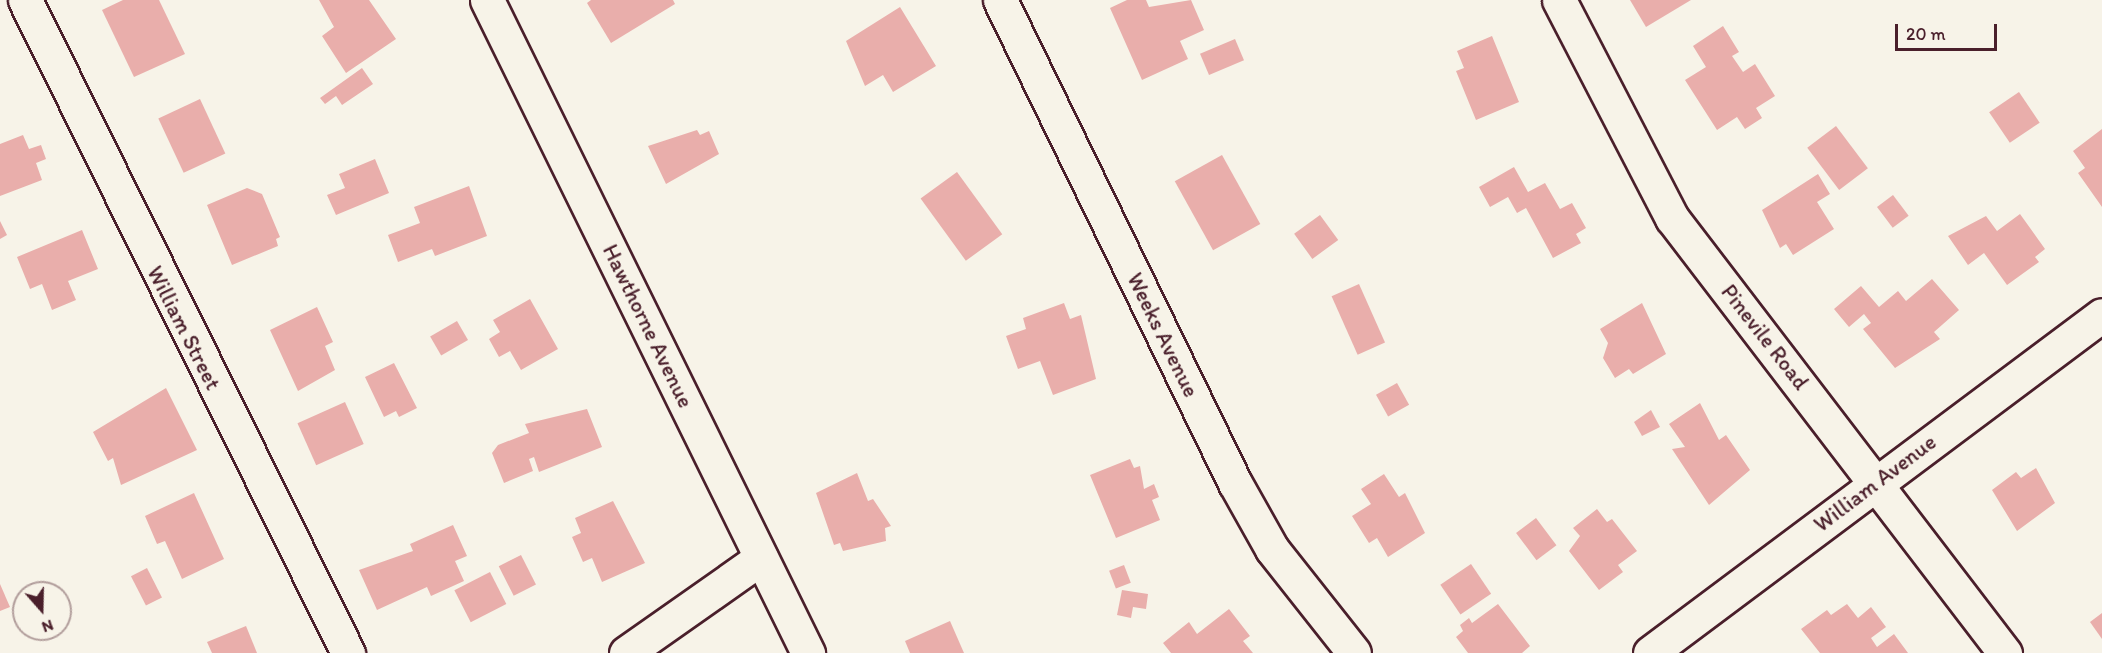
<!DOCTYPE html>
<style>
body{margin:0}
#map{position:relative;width:2102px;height:653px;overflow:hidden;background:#f7f3e8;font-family:Itim,sans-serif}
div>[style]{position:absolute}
.building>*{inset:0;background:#e9aeab;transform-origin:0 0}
.roads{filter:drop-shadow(2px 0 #4a1f2b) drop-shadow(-2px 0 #4a1f2b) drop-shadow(0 2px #4a1f2b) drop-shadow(0 -2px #4a1f2b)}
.minor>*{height:33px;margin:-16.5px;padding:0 16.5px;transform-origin:16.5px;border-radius:16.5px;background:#f7f3e8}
.tertiary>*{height:33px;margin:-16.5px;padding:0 16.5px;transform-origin:16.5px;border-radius:16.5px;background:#f7f3e8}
span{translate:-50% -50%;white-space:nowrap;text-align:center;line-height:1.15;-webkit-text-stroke:4.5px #f7f3e8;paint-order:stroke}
.street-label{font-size:22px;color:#4a1f2b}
.north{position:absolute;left:12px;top:581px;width:60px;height:60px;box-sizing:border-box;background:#f7f3e8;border:2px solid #b29e9c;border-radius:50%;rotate:160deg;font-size:16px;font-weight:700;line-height:24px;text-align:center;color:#4a1f2b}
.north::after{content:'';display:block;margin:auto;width:21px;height:27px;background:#4a1f2b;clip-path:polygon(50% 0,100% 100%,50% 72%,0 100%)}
.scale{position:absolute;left:1895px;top:24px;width:102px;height:27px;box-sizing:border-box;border:3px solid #4a1f2b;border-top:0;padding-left:8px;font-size:18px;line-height:21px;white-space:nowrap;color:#4a1f2b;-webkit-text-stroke:4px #f7f3e8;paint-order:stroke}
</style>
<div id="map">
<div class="building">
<div style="clip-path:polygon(123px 0,159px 0,185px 54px,134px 77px,102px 10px)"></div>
<div style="clip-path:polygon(319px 0,369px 0,396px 39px,346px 73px,322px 36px,334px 27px)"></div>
<div style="clip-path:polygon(591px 0,673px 0,675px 4px,611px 43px,587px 3px)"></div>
<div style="clip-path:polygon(1127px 0,1146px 0,1149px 7px,1191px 0,1204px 30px,1180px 41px,1188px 59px,1142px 80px,1110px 8px)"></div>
<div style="clip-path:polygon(1630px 0,1691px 0,1646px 27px)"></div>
<div style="clip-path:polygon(900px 7px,936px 66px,893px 92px,883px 75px,865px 86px,846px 41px)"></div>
<div style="clip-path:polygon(1723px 26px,1739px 52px,1732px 56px,1743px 72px,1755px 64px,1775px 96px,1756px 108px,1762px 118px,1745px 129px,1737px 117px,1717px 130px,1685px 80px,1706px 67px,1693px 46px)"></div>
<div style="clip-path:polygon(1492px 36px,1519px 102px,1476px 120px,1456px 71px,1464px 68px,1457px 51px)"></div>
<div style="left:1235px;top:39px;width:23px;height:38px;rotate:67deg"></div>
<div style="clip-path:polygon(362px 68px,373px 84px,342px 105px,336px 96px,325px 104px,320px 98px)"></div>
<div style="left:2019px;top:92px;width:37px;height:36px;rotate:56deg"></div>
<div style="left:200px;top:99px;width:60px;height:46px;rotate:65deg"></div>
<div style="left:1836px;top:126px;width:53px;height:36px;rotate:53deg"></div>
<div style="clip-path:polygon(2102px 129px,2102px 207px,2078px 173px,2085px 168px,2073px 151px)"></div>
<div style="clip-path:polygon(697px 130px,700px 135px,709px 131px,719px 154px,666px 184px,648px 146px)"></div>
<div style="clip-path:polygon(23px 135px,29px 149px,41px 145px,46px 159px,36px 163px,42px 180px,0 196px,0 144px)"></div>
<div style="left:1222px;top:155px;width:79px;height:54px;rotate:61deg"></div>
<div style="clip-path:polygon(375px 159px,389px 193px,336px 215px,327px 195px,345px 188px,339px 174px)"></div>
<div style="clip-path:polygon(1514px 167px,1528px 192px,1545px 183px,1560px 209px,1572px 203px,1586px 228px,1576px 234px,1581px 243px,1553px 258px,1526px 208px,1517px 213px,1508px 197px,1490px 207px,1479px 187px)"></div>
<div style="left:957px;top:172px;width:77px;height:45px;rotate:54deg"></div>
<div style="clip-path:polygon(1818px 174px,1830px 194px,1817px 202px,1834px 229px,1793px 255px,1786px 244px,1780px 248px,1762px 210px)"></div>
<div style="clip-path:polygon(469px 186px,487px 236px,435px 256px,432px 249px,398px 262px,388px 235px,420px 223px,414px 207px)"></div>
<div style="clip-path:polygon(247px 188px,262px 194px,280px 237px,276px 239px,278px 246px,232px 265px,207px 205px)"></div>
<div style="left:1893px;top:195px;width:26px;height:20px;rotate:53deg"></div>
<div style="clip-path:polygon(2020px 214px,2045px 249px,2035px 257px,2039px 262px,2007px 285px,1984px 253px,1968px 265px,1948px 236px,1986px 216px,1997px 231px)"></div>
<div style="left:1320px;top:215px;width:31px;height:32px;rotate:54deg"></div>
<div style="clip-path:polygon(0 221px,7px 235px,0 239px)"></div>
<div style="clip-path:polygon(82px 230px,98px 269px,68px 281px,76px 300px,52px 310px,42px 284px,30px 289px,17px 257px)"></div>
<div style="clip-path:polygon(1932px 279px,1959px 310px,1934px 332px,1940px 339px,1895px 368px,1863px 329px,1871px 323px,1864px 314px,1849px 327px,1834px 309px,1861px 286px,1879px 307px,1898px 291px,1906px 301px)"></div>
<div style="left:1359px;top:284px;width:64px;height:30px;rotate:66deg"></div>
<div style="clip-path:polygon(530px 299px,558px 349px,521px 370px,510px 351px,499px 357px,489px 339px,500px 332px,493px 320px)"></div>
<div style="clip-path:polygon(1064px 303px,1070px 319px,1081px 315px,1096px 379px,1053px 395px,1040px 361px,1018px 369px,1006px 336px,1026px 329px,1023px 318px)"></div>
<div style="clip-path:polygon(1642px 303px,1666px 354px,1633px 374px,1629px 369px,1615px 378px,1603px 358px,1608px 343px,1600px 329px)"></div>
<div style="clip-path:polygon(317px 307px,333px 342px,325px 346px,335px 370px,298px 391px,270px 330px)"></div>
<div style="left:457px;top:321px;width:22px;height:31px;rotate:60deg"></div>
<div style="clip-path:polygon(394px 363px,417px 408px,399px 417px,396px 411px,384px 417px,365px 377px)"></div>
<div style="left:1397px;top:383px;width:25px;height:24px;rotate:61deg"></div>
<div style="clip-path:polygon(166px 388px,197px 450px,121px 485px,113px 458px,108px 461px,93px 432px)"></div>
<div style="left:345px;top:402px;width:46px;height:52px;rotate:66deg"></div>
<div style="clip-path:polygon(1700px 403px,1719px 440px,1726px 435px,1750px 470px,1709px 505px,1672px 449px,1685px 447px,1669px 424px)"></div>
<div style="clip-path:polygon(587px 409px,602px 447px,539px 472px,534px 457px,529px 459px,533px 471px,504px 483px,492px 453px,498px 445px,529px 433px,525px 424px)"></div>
<div style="clip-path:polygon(1651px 410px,1660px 427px,1642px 436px,1634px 422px)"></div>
<div style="clip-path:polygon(1130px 459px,1134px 468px,1140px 466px,1144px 489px,1154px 484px,1159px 497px,1152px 500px,1160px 520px,1116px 538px,1090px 475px)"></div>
<div style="clip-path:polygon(2036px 468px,2055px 503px,2017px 531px,1992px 490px,2016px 472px,2021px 478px)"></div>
<div style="clip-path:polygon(857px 473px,868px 501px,873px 499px,891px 526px,885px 528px,886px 541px,843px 551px,840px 543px,834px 545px,816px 493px)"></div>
<div style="clip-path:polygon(1384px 474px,1399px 497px,1405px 493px,1425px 533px,1388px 557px,1377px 538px,1369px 543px,1352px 516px,1371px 504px,1361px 489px)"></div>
<div style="clip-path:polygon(194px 493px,224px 559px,182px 579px,165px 541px,157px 544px,145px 516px)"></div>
<div style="clip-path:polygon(613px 501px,645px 563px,602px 582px,592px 558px,583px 562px,572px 537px,581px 533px,575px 518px)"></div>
<div style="clip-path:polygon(1597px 509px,1607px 522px,1612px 519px,1637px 551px,1618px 565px,1623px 572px,1599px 590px,1569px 551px,1580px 536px,1573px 528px)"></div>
<div style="left:1536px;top:518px;width:34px;height:25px;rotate:53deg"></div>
<div style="clip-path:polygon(453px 525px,467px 556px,455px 561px,464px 581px,431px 596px,427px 587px,377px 610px,359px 570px,413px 551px,410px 544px)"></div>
<div style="left:521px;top:555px;width:33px;height:25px;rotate:63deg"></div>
<div style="left:1471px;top:564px;width:36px;height:37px;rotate:56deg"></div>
<div style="left:1124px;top:565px;width:19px;height:16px;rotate:69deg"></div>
<div style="left:147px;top:568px;width:33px;height:18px;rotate:63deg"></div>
<div style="left:490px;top:572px;width:36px;height:40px;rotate:63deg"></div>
<div style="clip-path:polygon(0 584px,10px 607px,0 611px)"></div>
<div style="clip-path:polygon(56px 585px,59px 593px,39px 593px,38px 591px)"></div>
<div style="clip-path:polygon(1122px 590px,1148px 594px,1146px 609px,1133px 607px,1131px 618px,1117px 615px)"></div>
<div style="clip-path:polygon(1498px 604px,1530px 646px,1522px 653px,1468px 653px,1456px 637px,1463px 631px,1460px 625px,1469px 618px,1472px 623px)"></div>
<div style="clip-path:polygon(1847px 604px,1858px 618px,1871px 607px,1886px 627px,1871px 638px,1877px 647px,1894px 634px,1908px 653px,1820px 653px,1801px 629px,1827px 610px,1831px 615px)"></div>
<div style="clip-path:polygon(1229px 609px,1250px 636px,1243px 641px,1253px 653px,1171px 653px,1163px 643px,1189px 622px,1197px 634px)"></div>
<div style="clip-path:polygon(2102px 613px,2102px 639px,2090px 622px)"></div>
<div style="clip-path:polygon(950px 621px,964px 653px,910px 653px,905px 641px)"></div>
<div style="clip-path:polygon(246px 626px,257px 653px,212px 653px,207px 642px)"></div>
</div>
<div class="roads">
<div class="minor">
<div style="left:25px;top:0;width:729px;rotate:63.68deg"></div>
<div style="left:1000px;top:0;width:537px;rotate:64.06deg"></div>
<div style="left:1235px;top:483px;width:76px;rotate:60.7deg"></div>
<div style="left:1272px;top:549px;width:132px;rotate:51.7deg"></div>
<div style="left:1559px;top:0;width:246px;rotate:62.6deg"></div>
<div style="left:1672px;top:218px;width:548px;rotate:52.57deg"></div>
<div style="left:626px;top:653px;width:165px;rotate:-35.1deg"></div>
<div style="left:1650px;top:653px;width:564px;rotate:-36.79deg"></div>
</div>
<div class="tertiary">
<div style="left:487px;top:0;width:728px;rotate:63.82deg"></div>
</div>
</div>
<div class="street-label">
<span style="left:648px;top:326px;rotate:64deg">Hawthorne Avenue</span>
<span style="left:184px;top:328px;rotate:63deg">William Street</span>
<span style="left:1163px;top:335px;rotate:64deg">Weeks Avenue</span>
<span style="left:1765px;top:337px;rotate:52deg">Pinevile Road</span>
<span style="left:1875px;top:483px;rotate:-37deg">William Avenue</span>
</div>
<div class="north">N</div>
<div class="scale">20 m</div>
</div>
